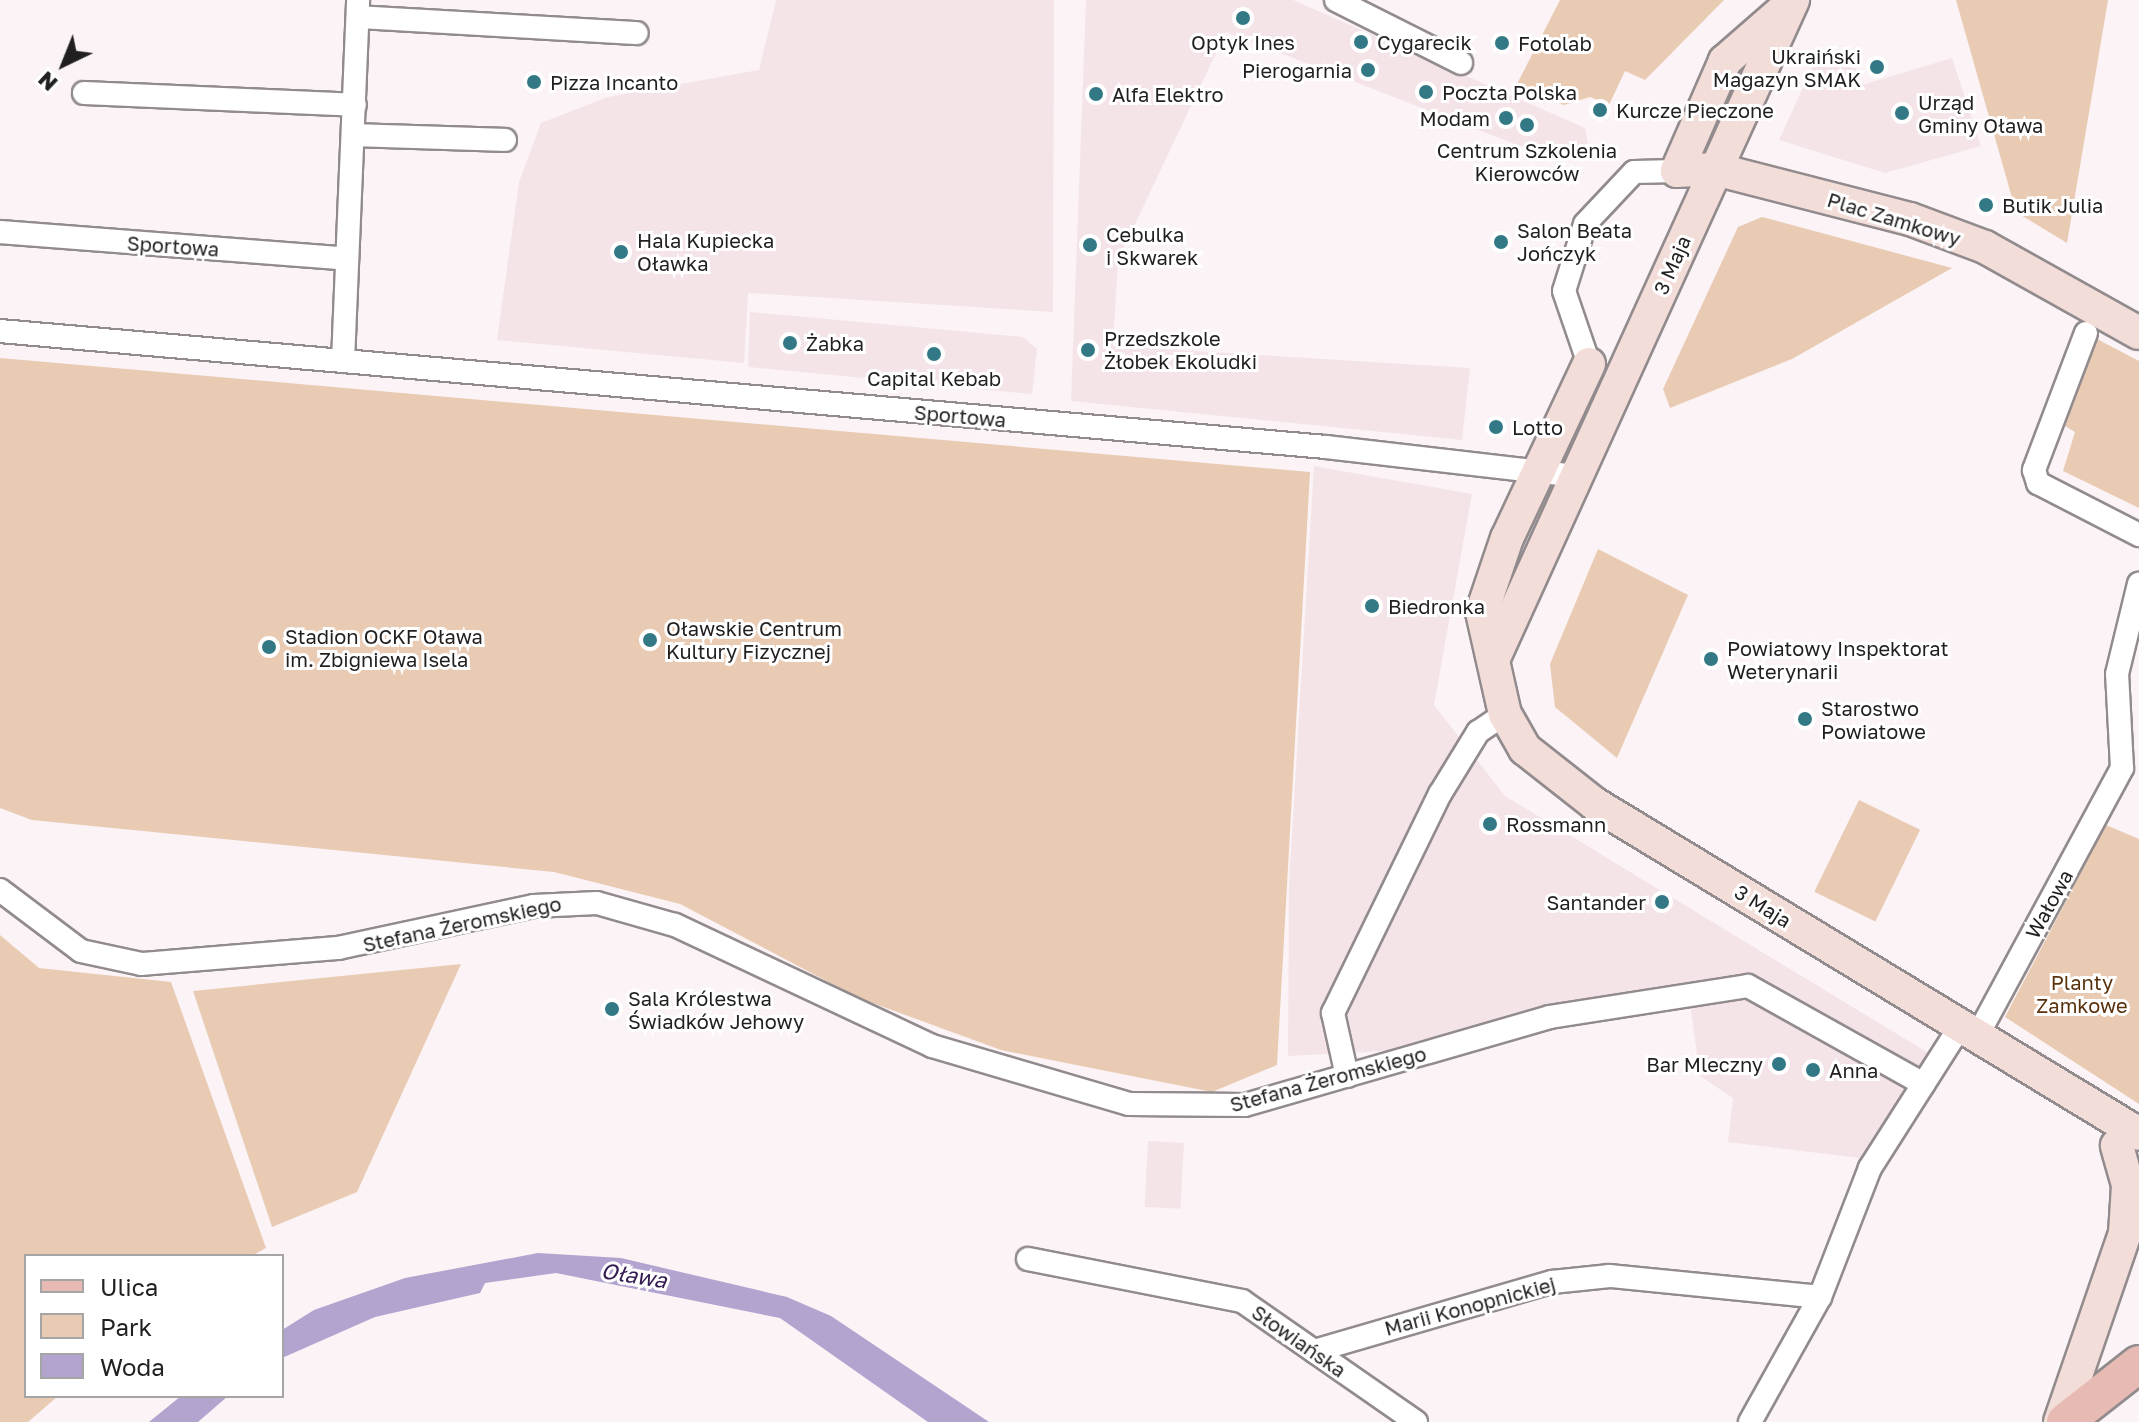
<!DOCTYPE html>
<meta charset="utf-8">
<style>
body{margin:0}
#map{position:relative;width:2139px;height:1422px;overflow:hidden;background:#fbf3f5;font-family:"Golos Text",sans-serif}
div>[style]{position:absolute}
.built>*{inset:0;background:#f4e4e8;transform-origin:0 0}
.green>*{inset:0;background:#e9cbb4;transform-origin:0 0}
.water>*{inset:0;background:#b2a3cf}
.roads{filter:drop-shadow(2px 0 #928b8d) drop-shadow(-2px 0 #928b8d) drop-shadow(0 2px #928b8d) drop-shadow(0 -2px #928b8d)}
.street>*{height:22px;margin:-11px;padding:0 11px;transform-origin:11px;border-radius:11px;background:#fff}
.secondary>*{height:32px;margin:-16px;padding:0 16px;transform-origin:16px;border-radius:16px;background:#f3ddd9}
.primary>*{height:36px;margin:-18px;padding:0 18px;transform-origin:18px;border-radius:18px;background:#e7bbb3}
.dots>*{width:22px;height:22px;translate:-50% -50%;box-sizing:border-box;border:4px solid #fff;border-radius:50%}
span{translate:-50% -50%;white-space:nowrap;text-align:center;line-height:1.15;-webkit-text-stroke:6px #fff;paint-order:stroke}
.poi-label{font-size:20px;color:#211f1f}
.left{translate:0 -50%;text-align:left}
.right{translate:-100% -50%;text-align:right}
.street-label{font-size:20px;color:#211f1f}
.park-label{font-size:20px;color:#5a330e}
.water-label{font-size:22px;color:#331c51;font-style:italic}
.legend{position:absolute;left:24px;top:1254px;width:260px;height:144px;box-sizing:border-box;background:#fff;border:2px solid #a6a5a5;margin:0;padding:10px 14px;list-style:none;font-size:24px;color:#211f1f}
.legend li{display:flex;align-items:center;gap:16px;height:40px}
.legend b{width:40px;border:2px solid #a6a5a5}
.north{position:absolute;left:24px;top:24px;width:80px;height:80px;-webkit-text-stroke:6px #fff;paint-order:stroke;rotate:223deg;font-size:22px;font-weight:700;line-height:32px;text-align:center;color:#211f1f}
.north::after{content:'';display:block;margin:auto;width:28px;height:36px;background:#211f1f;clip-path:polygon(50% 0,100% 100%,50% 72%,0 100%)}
</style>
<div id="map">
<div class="built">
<div style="clip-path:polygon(776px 0,1054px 0,1053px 312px,748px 293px,744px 363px,497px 340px,519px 182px,541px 123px,608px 97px,759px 70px)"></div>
<div style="clip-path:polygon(1086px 0,1293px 0,1585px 128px,1588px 143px,1581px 151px,1520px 146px,1226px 32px,1118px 260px,1113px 346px,1470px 368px,1462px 440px,1071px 401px)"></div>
<div style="clip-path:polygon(1952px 58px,1981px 146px,1885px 173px,1779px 140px,1816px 59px,1857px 69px,1859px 86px)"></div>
<div style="clip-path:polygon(750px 312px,1023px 337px,1037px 349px,1032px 394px,748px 367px)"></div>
<div style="clip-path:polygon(1314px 466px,1472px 494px,1434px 705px,1505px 796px,1935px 1057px,1868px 1159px,1728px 1142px,1733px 1098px,1700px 1076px,1688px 988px,1521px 1011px,1385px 1051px,1288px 1056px,1289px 884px)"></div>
<div style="left:1148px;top:1141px;width:36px;height:66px;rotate:3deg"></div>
</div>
<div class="green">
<div style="clip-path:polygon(1560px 0,1724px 0,1645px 80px,1625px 71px,1609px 105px,1590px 97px,1564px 105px,1517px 84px)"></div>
<div style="clip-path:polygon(1956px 0,2108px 0,2067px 243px,2016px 212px)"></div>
<div style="clip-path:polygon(1762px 217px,1952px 268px,1792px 359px,1670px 408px,1663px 389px,1738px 227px)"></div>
<div style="clip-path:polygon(2097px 339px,2139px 361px,2139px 508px,2063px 471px,2075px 432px,2065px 426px)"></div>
<div style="clip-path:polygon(0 358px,1310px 472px,1277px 1065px,1212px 1092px,1001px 1050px,859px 998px,680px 904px,554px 872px,32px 820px,0 808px)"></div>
<div style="clip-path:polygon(1598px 549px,1688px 595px,1617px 758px,1555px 707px,1550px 664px)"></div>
<div style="left:1859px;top:800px;width:68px;height:102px;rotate:26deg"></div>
<div style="clip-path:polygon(2106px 825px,2139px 839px,2139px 1104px,2005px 1017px)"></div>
<div style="clip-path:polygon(0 935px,39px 968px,171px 982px,266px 1248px,252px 1256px,26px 1256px,26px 1396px,58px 1396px,28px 1422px,0 1422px)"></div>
<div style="clip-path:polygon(461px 964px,357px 1192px,272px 1227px,193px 991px)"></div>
</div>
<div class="water">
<div style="clip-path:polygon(538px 1253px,621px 1258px,787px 1297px,831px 1316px,989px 1422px,928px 1422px,780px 1318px,556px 1273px,485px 1283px,480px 1293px,375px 1317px,282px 1358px,282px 1330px,314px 1310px,405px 1278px)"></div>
<div style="clip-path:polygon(181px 1396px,228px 1396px,198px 1422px,149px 1422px)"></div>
</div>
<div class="roads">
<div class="street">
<div style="left:1336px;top:0;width:140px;rotate:26.7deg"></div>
<div style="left:358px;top:17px;width:279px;rotate:3.3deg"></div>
<div style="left:84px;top:93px;width:271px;rotate:2.5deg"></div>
<div style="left:355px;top:135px;width:150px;rotate:1.9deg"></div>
<div style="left:0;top:232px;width:348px;rotate:4.4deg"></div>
<div style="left:0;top:331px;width:1331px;rotate:5deg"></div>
<div style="left:1326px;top:447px;width:253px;rotate:6.6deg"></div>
<div style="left:2086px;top:333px;width:147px;rotate:110.8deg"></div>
<div style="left:2034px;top:470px;width:14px;rotate:73deg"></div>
<div style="left:2038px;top:483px;width:114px;rotate:27.2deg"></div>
<div style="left:343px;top:361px;width:361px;rotate:-87.6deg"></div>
<div style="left:1589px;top:364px;width:77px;rotate:-108.9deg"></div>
<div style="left:1564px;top:291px;width:70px;rotate:-72.6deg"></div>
<div style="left:1585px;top:224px;width:71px;rotate:-46.7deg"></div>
<div style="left:1634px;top:172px;width:43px;rotate:-1.3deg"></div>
<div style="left:0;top:890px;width:101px;rotate:37deg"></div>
<div style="left:81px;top:951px;width:62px;rotate:12deg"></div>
<div style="left:142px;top:964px;width:197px;rotate:-4.7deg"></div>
<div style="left:338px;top:948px;width:200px;rotate:-12.1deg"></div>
<div style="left:534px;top:906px;width:63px;rotate:-2.7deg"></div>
<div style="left:597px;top:903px;width:81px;rotate:15.8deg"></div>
<div style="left:675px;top:925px;width:284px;rotate:25.2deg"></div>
<div style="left:932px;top:1046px;width:205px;rotate:16.4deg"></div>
<div style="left:1129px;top:1104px;width:116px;rotate:0.5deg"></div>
<div style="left:1245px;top:1105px;width:317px;rotate:-16.1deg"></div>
<div style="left:1550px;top:1017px;width:200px;rotate:-8.9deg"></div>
<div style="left:1748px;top:986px;width:201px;rotate:29.2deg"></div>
<div style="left:1975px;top:1040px;width:309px;rotate:-61.6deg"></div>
<div style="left:2122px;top:768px;width:94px;rotate:-93deg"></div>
<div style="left:2117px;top:674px;width:93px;rotate:-76.3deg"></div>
<div style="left:1347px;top:1076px;width:65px;rotate:-102.5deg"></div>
<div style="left:1333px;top:1013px;width:244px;rotate:-64deg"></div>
<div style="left:1440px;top:794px;width:73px;rotate:-58.5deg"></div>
<div style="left:1478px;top:732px;width:32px;rotate:-34deg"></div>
<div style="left:1028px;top:1259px;width:218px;rotate:11.1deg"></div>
<div style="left:1242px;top:1301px;width:212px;rotate:34.8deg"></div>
<div style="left:1314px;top:1351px;width:248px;rotate:-16.2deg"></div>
<div style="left:1552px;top:1282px;width:58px;rotate:-5.9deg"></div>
<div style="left:1610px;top:1276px;width:211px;rotate:5.7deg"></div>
<div style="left:1750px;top:1422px;width:143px;rotate:-60.8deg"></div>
<div style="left:1820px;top:1297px;width:138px;rotate:-68.8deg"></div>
<div style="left:1870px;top:1168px;width:164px;rotate:-57.5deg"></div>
</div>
<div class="secondary">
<div style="left:1788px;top:6px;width:84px;rotate:138.9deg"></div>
<div style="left:1725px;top:61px;width:120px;rotate:113.6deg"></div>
<div style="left:1677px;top:171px;width:38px;rotate:-3deg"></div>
<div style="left:1715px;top:169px;width:201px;rotate:14.4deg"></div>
<div style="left:1910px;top:219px;width:80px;rotate:20.5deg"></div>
<div style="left:1985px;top:247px;width:176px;rotate:29.2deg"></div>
<div style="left:1589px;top:364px;width:192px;rotate:115.2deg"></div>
<div style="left:1507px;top:538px;width:78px;rotate:108.7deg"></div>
<div style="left:1482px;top:612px;width:105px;rotate:77.3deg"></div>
<div style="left:1505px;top:714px;width:40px;rotate:60.3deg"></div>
<div style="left:1525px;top:749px;width:89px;rotate:38.2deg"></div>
<div style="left:1595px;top:804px;width:636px;rotate:31.24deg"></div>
<div style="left:1494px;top:658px;width:723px;rotate:-65.56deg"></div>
<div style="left:2060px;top:1422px;width:200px;rotate:-71deg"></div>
<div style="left:2125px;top:1233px;width:48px;rotate:-86.4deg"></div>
<div style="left:2128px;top:1185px;width:41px;rotate:-105.8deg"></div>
</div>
<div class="primary">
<div style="left:2065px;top:1422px;width:94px;rotate:-38.1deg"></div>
</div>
</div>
<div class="dots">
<div style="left:1243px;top:18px;background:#327885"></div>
<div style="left:1361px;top:42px;background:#327885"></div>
<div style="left:1502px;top:43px;background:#327885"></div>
<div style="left:1877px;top:67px;background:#327885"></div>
<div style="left:1368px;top:70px;background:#327885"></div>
<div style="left:534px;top:82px;background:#327885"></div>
<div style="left:1426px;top:92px;background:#327885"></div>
<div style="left:1096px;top:94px;background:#327885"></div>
<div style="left:1600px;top:110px;background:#327885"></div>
<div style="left:1902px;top:113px;background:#327885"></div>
<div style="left:1506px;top:118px;background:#327885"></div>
<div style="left:1527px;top:125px;background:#327885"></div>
<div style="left:1986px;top:205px;background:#327885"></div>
<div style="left:1501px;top:242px;background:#327885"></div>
<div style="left:1090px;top:245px;background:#327885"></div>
<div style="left:621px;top:252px;background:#327885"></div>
<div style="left:790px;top:343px;background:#327885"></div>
<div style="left:1088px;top:350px;background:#327885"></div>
<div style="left:934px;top:354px;background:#327885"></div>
<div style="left:1496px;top:427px;background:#327885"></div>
<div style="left:1372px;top:606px;background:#327885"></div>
<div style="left:650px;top:640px;background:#327885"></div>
<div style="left:269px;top:647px;background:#327885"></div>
<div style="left:1711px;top:659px;background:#327885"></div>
<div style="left:1805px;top:719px;background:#327885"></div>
<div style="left:1490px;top:824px;background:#327885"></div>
<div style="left:1662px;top:902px;background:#327885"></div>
<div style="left:612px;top:1009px;background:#327885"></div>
<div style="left:1779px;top:1064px;background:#327885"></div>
<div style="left:1813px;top:1070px;background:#327885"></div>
</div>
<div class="poi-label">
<span style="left:1243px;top:42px">Optyk Ines</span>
<span class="left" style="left:1377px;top:42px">Cygarecik</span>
<span class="left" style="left:1518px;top:43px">Fotolab</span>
<span class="right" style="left:1861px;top:68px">Ukraiński<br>Magazyn SMAK</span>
<span class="right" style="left:1352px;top:70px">Pierogarnia</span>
<span class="left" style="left:550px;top:82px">Pizza Incanto</span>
<span class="left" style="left:1442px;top:92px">Poczta Polska</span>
<span class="left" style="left:1112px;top:94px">Alfa Elektro</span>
<span class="left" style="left:1918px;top:114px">Urząd<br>Gminy Oława</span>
<span class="left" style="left:1616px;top:110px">Kurcze Pieczone</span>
<span class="right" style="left:1490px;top:118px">Modam</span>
<span style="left:1527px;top:162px">Centrum Szkolenia<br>Kierowców</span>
<span class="left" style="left:2002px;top:205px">Butik Julia</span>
<span class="left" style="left:1517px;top:242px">Salon Beata<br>Jończyk</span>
<span class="left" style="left:1106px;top:246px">Cebulka<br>i Skwarek</span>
<span class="left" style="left:637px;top:252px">Hala Kupiecka<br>Oławka</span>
<span class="left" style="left:1104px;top:350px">Przedszkole<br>Żłobek Ekoludki</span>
<span class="left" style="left:806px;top:343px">Żabka</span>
<span style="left:934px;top:378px">Capital Kebab</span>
<span class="left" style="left:1512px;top:427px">Lotto</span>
<span class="left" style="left:1388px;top:606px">Biedronka</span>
<span class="left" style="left:666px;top:640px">Oławskie Centrum<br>Kultury Fizycznej</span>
<span class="left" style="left:285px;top:648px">Stadion OCKF Oława<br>im. Zbigniewa Isela</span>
<span class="left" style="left:1727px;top:660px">Powiatowy Inspektorat<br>Weterynarii</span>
<span class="left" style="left:1821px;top:720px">Starostwo<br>Powiatowe</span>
<span class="left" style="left:1506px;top:824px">Rossmann</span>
<span class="right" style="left:1646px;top:902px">Santander</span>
<span class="left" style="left:628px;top:1010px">Sala Królestwa<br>Świadków Jehowy</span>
<span class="right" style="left:1763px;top:1064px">Bar Mleczny</span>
<span class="left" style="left:1829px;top:1070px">Anna</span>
</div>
<div class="street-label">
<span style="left:1894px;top:219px;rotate:17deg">Plac Zamkowy</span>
<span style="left:173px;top:246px;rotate:4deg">Sportowa</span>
<span style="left:1672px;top:265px;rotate:-66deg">3 Maja</span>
<span style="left:960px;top:416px;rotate:5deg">Sportowa</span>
<span style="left:2049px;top:904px;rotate:-61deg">Wałowa</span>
<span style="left:1763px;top:906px;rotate:32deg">3 Maja</span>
<span style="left:462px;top:924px;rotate:-12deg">Stefana Żeromskiego</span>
<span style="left:1328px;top:1079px;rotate:-15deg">Stefana Żeromskiego</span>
<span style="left:1470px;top:1306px;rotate:-15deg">Marii Konopnickiej</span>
<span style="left:1299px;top:1341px;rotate:35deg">Słowiańska</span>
</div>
<div class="park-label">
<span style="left:2082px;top:994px">Planty<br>Zamkowe</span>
</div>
<div class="water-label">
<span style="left:634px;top:1275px;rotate:9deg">Oława</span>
</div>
<ul class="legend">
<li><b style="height:10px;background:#e7bbb3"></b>Ulica</li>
<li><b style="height:22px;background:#e9cbb4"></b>Park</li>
<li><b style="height:22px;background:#b2a3cf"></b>Woda</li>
</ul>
<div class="north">N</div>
</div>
